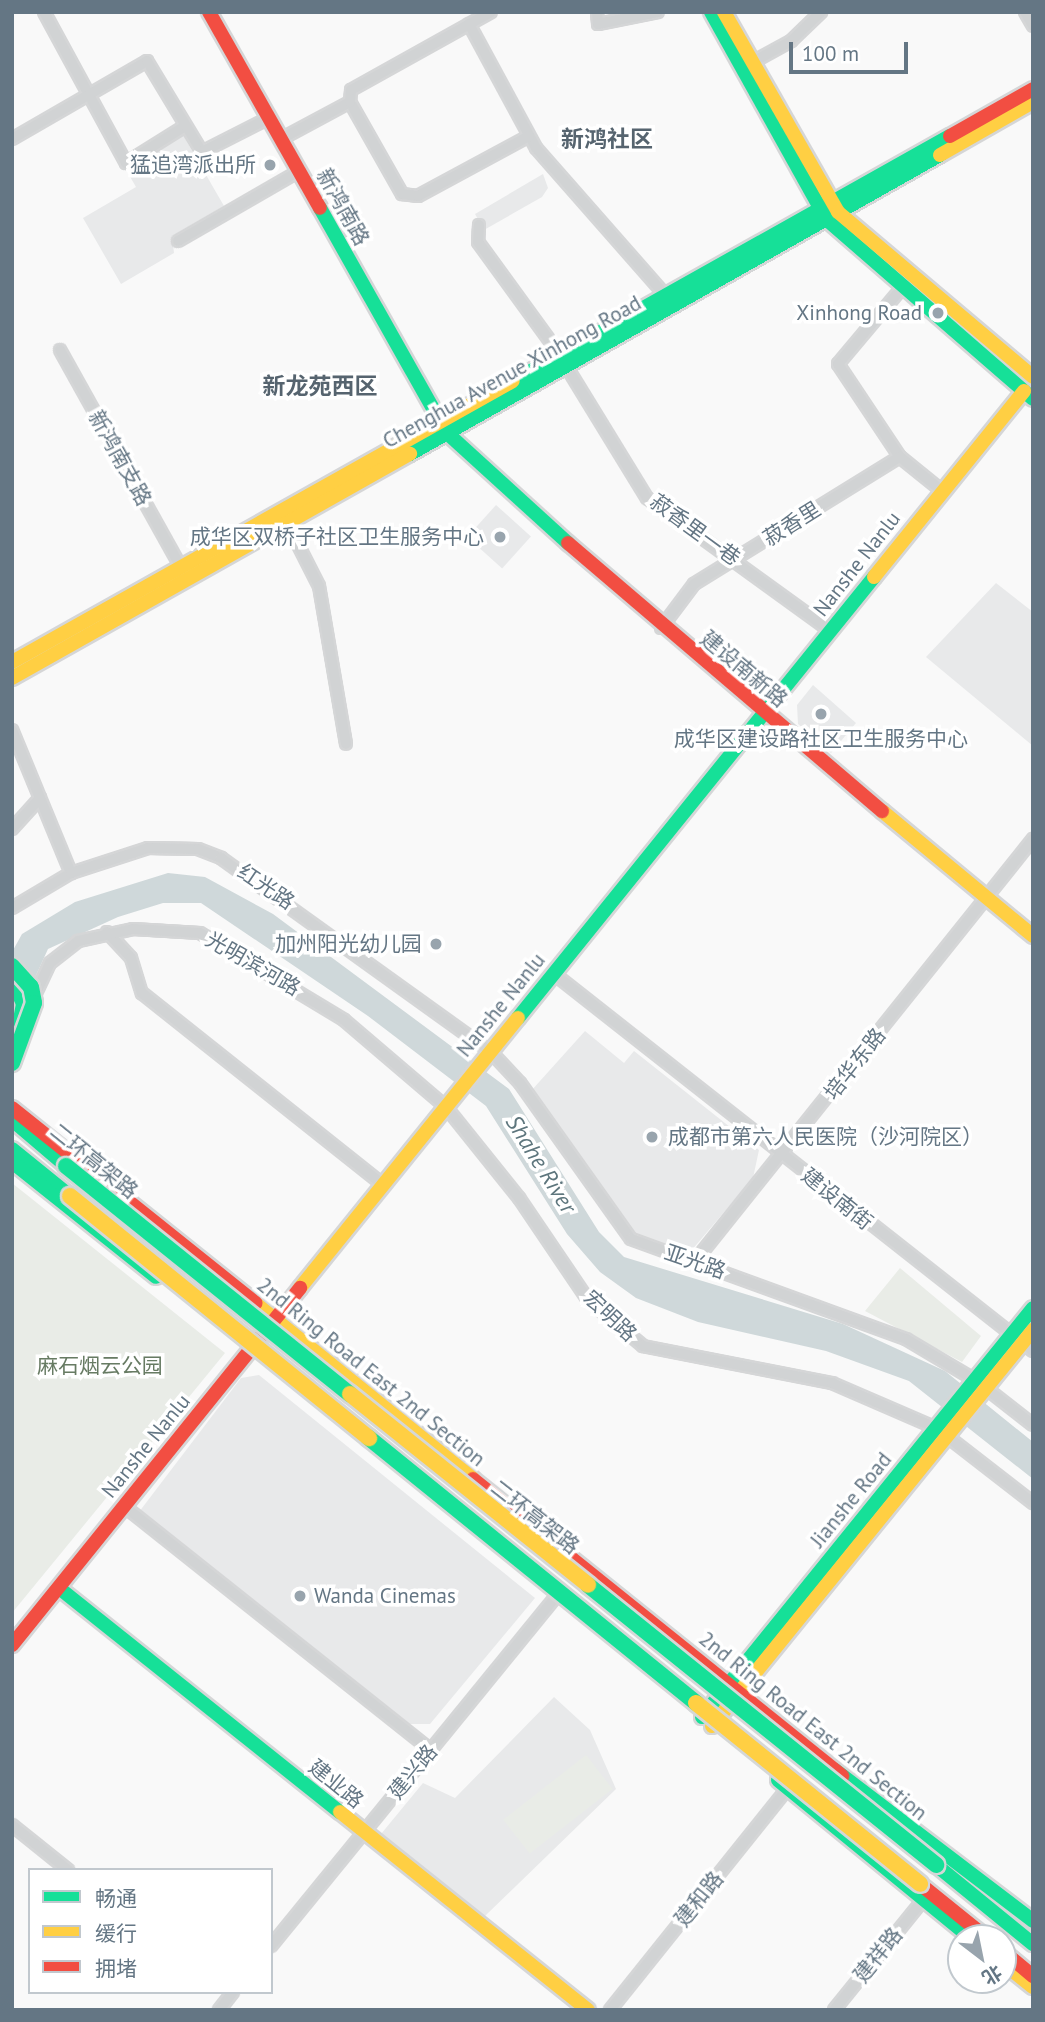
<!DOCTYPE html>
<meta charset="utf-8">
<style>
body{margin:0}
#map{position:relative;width:1045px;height:2022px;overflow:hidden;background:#f9f9f9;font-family:"PT Sans","Noto Sans SC",sans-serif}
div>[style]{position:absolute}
.built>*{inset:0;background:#e8e9ea;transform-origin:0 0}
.green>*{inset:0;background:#e9ece7;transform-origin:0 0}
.water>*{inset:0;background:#cfd8da}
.roads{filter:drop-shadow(2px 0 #d5d6d7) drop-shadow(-2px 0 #d5d6d7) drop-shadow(0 2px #d5d6d7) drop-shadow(0 -2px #d5d6d7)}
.street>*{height:10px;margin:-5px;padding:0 5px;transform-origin:5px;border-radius:5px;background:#d1d3d4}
.fast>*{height:14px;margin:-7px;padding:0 7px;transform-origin:7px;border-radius:7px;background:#16e098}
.slow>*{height:14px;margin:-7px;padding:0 7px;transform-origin:7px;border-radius:7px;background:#ffcf43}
.jam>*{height:14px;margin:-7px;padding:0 7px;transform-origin:7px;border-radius:7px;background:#f24e42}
.bridges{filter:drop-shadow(2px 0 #d5d7d7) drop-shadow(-2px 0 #d5d7d7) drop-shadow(0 2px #d5d7d7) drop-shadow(0 -2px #d5d7d7)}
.fast-bridge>*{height:16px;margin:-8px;padding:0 8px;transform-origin:8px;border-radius:8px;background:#16e098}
.slow-bridge>*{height:16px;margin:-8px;padding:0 8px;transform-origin:8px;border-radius:8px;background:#ffcf43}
.dots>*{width:19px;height:19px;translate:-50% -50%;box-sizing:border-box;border:4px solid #fff;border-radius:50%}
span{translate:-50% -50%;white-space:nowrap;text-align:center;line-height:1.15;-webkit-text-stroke:7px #fff;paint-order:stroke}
.poi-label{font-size:21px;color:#647684}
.right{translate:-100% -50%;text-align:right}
.left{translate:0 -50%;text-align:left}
.street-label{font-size:21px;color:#647684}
.park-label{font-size:21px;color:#677b63}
.neighbourhood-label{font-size:23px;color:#56646f;font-weight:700}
.water-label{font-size:23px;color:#5e767d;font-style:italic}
.frame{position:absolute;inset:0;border:14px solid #647684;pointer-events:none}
.legend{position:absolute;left:28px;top:1868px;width:245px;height:126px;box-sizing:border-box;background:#fff;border:2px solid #c1c8ce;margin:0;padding:9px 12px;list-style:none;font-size:21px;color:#647684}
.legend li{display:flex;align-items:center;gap:14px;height:35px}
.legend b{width:35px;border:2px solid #c1c8ce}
.north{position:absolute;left:947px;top:1924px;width:70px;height:70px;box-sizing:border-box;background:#fff;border:2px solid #c1c8ce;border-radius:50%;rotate:148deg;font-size:19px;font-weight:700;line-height:28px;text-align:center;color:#647684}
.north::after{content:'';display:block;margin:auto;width:24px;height:32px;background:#98a4ad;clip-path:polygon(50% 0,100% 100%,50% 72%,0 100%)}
.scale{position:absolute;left:789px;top:42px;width:119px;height:32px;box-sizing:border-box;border:4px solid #647684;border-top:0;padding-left:9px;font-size:21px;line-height:24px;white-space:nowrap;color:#647684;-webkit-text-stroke:5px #fff;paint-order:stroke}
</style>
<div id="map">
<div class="built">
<div style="clip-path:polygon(183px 135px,224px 206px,172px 236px,174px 253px,121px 284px,83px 218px,136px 187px,125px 168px)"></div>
<div style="clip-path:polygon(543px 174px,548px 188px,542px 197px,484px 230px,475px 214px)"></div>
<div style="left:496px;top:505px;width:47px;height:43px;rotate:42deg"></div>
<div style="clip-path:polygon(996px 583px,1033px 612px,1033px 746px,926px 657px)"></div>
<div style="clip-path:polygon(813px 685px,856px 723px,831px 753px,798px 724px,797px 705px)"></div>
<div style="clip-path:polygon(585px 1031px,624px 1063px,634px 1051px,759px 1150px,753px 1178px,691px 1251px,631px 1234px,531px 1091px)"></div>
<div style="clip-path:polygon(259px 1375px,535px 1598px,430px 1724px,409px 1724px,139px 1512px,241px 1378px)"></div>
<div style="clip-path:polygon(554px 1697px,590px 1730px,616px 1789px,485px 1916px,381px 1834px,423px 1783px,455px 1798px)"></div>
</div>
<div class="green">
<div style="clip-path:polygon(12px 1183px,225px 1353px,12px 1613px)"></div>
<div style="clip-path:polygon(900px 1268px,981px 1336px,962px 1362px,865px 1311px)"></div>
<div style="left:586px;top:1755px;width:43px;height:105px;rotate:52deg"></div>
</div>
<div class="water">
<div style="clip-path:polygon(168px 873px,205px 877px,273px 914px,509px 1089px,599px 1232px,624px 1257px,843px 1324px,945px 1371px,1033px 1442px,1033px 1479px,909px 1381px,826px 1351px,698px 1322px,636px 1298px,600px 1272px,567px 1234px,486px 1106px,368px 1016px,201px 903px,163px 903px,118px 917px,48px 949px,12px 1028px,12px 952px,22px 934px,75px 902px)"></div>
</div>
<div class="roads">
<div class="street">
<div style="left:44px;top:12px;width:172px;rotate:61.5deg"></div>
<div style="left:126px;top:163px;width:66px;rotate:-32deg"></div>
<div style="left:597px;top:12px;width:12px;rotate:85deg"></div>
<div style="left:598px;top:24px;width:61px;rotate:-11.3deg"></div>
<div style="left:1025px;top:12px;width:16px;rotate:60deg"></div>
<div style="left:469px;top:24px;width:141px;rotate:61.6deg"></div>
<div style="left:536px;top:148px;width:196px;rotate:48.7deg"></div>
<div style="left:751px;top:63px;width:46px;rotate:-28.8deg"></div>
<div style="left:791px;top:41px;width:42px;rotate:-44deg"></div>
<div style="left:350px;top:102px;width:106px;rotate:60.5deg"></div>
<div style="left:402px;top:194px;width:16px;rotate:7deg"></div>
<div style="left:418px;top:196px;width:126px;rotate:-28.4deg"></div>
<div style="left:12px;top:139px;width:156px;rotate:-30deg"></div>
<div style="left:147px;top:61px;width:106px;rotate:58.9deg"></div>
<div style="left:202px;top:152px;width:75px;rotate:-26.9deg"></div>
<div style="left:281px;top:139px;width:78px;rotate:-28.2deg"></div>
<div style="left:350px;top:102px;width:12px;rotate:-85deg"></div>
<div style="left:351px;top:90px;width:160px;rotate:-29.1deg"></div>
<div style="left:479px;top:225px;width:17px;rotate:93deg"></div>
<div style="left:478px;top:242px;width:140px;rotate:54deg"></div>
<div style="left:178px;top:241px;width:140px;rotate:-30deg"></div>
<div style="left:901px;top:289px;width:98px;rotate:130deg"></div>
<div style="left:838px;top:364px;width:112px;rotate:56.3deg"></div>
<div style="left:900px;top:457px;width:54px;rotate:39deg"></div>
<div style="left:60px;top:350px;width:247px;rotate:60.9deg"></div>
<div style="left:566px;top:366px;width:155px;rotate:58.5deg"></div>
<div style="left:647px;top:498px;width:227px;rotate:35.9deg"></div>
<div style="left:287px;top:523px;width:71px;rotate:63.1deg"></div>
<div style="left:319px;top:586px;width:160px;rotate:80.3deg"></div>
<div style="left:661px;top:628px;width:55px;rotate:-53.1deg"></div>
<div style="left:694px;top:584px;width:242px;rotate:-31.7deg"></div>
<div style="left:12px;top:730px;width:155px;rotate:67.6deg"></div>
<div style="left:12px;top:829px;width:42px;rotate:-47.9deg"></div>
<div style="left:12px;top:908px;width:69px;rotate:-30.7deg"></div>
<div style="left:71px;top:873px;width:81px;rotate:-18deg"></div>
<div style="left:148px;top:848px;width:50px;rotate:1.1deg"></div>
<div style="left:198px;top:849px;width:25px;rotate:21deg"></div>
<div style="left:221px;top:858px;width:331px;rotate:35.7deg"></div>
<div style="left:490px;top:1051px;width:44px;rotate:46.8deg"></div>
<div style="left:520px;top:1083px;width:191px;rotate:54.6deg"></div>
<div style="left:631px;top:1239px;width:293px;rotate:20deg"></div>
<div style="left:906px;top:1339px;width:80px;rotate:30.7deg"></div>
<div style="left:107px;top:932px;width:35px;rotate:47deg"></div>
<div style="left:131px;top:958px;width:37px;rotate:73deg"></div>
<div style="left:142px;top:993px;width:308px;rotate:38.5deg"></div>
<div style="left:553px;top:973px;width:611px;rotate:38.22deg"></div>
<div style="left:35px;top:995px;width:35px;rotate:-65deg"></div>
<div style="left:50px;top:963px;width:36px;rotate:-38deg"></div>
<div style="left:78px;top:941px;width:56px;rotate:-12.3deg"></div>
<div style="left:133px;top:929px;width:67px;rotate:3.4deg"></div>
<div style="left:200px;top:933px;width:168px;rotate:31.1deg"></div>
<div style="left:344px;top:1020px;width:134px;rotate:40.5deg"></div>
<div style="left:446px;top:1107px;width:117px;rotate:51.3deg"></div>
<div style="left:519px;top:1198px;width:123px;rotate:55.9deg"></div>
<div style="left:588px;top:1300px;width:72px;rotate:39.9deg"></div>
<div style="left:643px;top:1346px;width:193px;rotate:11.1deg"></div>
<div style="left:832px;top:1383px;width:113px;rotate:23.4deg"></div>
<div style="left:695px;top:1261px;width:541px;rotate:-51.31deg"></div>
<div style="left:987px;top:1389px;width:58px;rotate:38deg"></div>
<div style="left:948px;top:1437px;width:108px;rotate:37.8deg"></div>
<div style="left:124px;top:1506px;width:392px;rotate:38.5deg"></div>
<div style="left:12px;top:1825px;width:72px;rotate:38.8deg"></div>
<div style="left:271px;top:1946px;width:449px;rotate:-50.8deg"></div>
<div style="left:219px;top:2010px;width:23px;rotate:-52deg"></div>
<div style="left:610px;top:2010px;width:285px;rotate:-51.3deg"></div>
<div style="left:834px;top:2010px;width:141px;rotate:-51deg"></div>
</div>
<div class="fast">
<div style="left:711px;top:12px;width:237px;rotate:60.9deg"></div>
<div style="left:826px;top:219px;width:274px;rotate:41deg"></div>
<div style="left:320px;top:208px;width:258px;rotate:60.6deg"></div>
<div style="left:447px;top:433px;width:164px;rotate:42.3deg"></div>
<div style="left:513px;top:381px;width:501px;rotate:-29.28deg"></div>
<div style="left:410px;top:454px;width:609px;rotate:-29.43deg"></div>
<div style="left:12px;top:980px;width:26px;rotate:65deg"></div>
<div style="left:23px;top:1004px;width:25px;rotate:101deg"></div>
<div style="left:518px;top:1018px;width:567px;rotate:-51.09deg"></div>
<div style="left:12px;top:1120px;width:71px;rotate:40.4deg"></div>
<div style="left:12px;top:1149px;width:75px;rotate:39deg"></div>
<div style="left:12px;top:1162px;width:184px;rotate:38.6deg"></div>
<div style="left:59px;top:1588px;width:359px;rotate:38.6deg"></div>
<div style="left:702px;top:1717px;width:526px;rotate:-51.02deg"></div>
<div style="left:835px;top:1770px;width:249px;rotate:37.3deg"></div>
<div style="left:778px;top:1780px;width:249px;rotate:39.3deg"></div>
<div style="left:936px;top:1865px;width:125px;rotate:39.2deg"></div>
</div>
<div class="slow">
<div style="left:724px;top:12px;width:230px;rotate:60.3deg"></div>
<div style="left:838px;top:212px;width:255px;rotate:40.2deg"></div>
<div style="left:940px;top:155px;width:107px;rotate:-29.7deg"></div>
<div style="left:874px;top:577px;width:239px;rotate:-51.1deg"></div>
<div style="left:12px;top:662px;width:574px;rotate:-29.29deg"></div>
<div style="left:12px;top:678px;width:457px;rotate:-29.4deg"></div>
<div style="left:882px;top:811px;width:196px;rotate:39.6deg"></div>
<div style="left:300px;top:1288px;width:347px;rotate:-51.1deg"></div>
<div style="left:255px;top:1303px;width:280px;rotate:38.9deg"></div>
<div style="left:712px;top:1726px;width:510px;rotate:-50.97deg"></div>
<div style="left:340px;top:1812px;width:317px;rotate:38.6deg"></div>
<div style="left:1003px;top:1963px;width:38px;rotate:39deg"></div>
</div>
<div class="jam">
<div style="left:209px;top:12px;width:225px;rotate:60.5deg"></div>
<div style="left:950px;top:136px;width:95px;rotate:-29.5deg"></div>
<div style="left:568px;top:543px;width:413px;rotate:40.5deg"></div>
<div style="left:12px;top:1108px;width:312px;rotate:38.7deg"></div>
<div style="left:473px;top:1479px;width:474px;rotate:38.8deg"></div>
<div style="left:12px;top:1645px;width:459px;rotate:-51.1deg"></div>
<div style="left:920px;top:1884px;width:86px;rotate:38.9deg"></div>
<div style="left:1003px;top:1951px;width:39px;rotate:40deg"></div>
</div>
</div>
<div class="bridges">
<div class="fast-bridge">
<div style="left:12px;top:966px;width:28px;rotate:48deg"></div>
<div style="left:31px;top:987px;width:16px;rotate:79deg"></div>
<div style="left:34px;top:1003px;width:64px;rotate:110.1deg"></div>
<div style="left:66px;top:1166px;width:364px;rotate:38.8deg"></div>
<div style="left:369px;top:1438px;width:421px;rotate:39deg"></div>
<div style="left:588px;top:1585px;width:447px;rotate:38.8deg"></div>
</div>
<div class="slow-bridge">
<div style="left:70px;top:1196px;width:385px;rotate:39deg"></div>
<div style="left:350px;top:1394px;width:305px;rotate:38.7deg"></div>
<div style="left:696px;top:1703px;width:288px;rotate:38.9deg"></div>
</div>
</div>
<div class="dots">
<div style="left:270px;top:165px;background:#98a4ad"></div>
<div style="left:938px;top:313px;background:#98a4ad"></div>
<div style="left:500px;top:537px;background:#98a4ad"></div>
<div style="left:821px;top:714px;background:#98a4ad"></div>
<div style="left:436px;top:944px;background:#98a4ad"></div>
<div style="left:652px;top:1137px;background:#98a4ad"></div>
<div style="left:300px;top:1596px;background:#98a4ad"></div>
</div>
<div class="poi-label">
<span class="right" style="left:256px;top:165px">猛追湾派出所</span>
<span class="right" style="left:922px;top:313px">Xinhong Road</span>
<span class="right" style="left:484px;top:537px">成华区双桥子社区卫生服务中心</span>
<span style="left:821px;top:739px">成华区建设路社区卫生服务中心</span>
<span class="right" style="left:422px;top:944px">加州阳光幼儿园</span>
<span class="left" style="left:668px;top:1137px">成都市第六人民医院（沙河院区）</span>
<span class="left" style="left:314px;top:1596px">Wanda Cinemas</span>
</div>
<div class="street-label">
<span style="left:343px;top:207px;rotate:61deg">新鸿南路</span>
<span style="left:512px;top:372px;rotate:-29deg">Chenghua Avenue Xinhong Road</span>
<span style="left:120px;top:458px;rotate:61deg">新鸿南支路</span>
<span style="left:792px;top:524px;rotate:-32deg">菽香里</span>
<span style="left:695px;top:530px;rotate:36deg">菽香里一巷</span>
<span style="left:857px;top:564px;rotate:-52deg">Nanshe Nanlu</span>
<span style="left:744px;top:669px;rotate:40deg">建设南新路</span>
<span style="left:266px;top:887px;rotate:34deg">红光路</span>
<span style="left:253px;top:964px;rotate:30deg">光明滨河路</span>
<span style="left:501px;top:1005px;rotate:-51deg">Nanshe Nanlu</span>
<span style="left:855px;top:1064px;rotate:-52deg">培华东路</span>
<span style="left:94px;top:1161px;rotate:39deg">二环高架路</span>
<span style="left:837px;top:1199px;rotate:39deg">建设南街</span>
<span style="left:695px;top:1262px;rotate:19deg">亚光路</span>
<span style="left:610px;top:1316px;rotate:43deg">宏明路</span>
<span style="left:371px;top:1372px;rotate:39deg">2nd Ring Road East 2nd Section</span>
<span style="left:146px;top:1446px;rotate:-51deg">Nanshe Nanlu</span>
<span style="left:851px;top:1500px;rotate:-51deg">Jianshe Road</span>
<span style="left:535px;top:1517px;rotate:38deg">二环高架路</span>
<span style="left:813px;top:1726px;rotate:39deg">2nd Ring Road East 2nd Section</span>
<span style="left:413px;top:1772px;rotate:-51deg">建兴路</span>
<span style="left:336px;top:1784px;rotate:39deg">建业路</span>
<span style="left:699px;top:1899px;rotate:-51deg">建和路</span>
<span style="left:878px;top:1955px;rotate:-51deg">建祥路</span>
</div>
<div class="park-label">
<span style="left:100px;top:1366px">麻石烟云公园</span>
</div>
<div class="neighbourhood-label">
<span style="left:607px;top:139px">新鸿社区</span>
<span style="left:320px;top:386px">新龙苑西区</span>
</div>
<div class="water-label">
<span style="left:541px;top:1164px;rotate:58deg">Shahe River</span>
</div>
<div class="frame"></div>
<ul class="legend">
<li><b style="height:9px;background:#16e098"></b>畅通</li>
<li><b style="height:9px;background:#ffcf43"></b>缓行</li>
<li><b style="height:9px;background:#f24e42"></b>拥堵</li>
</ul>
<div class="north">北</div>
<div class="scale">100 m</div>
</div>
